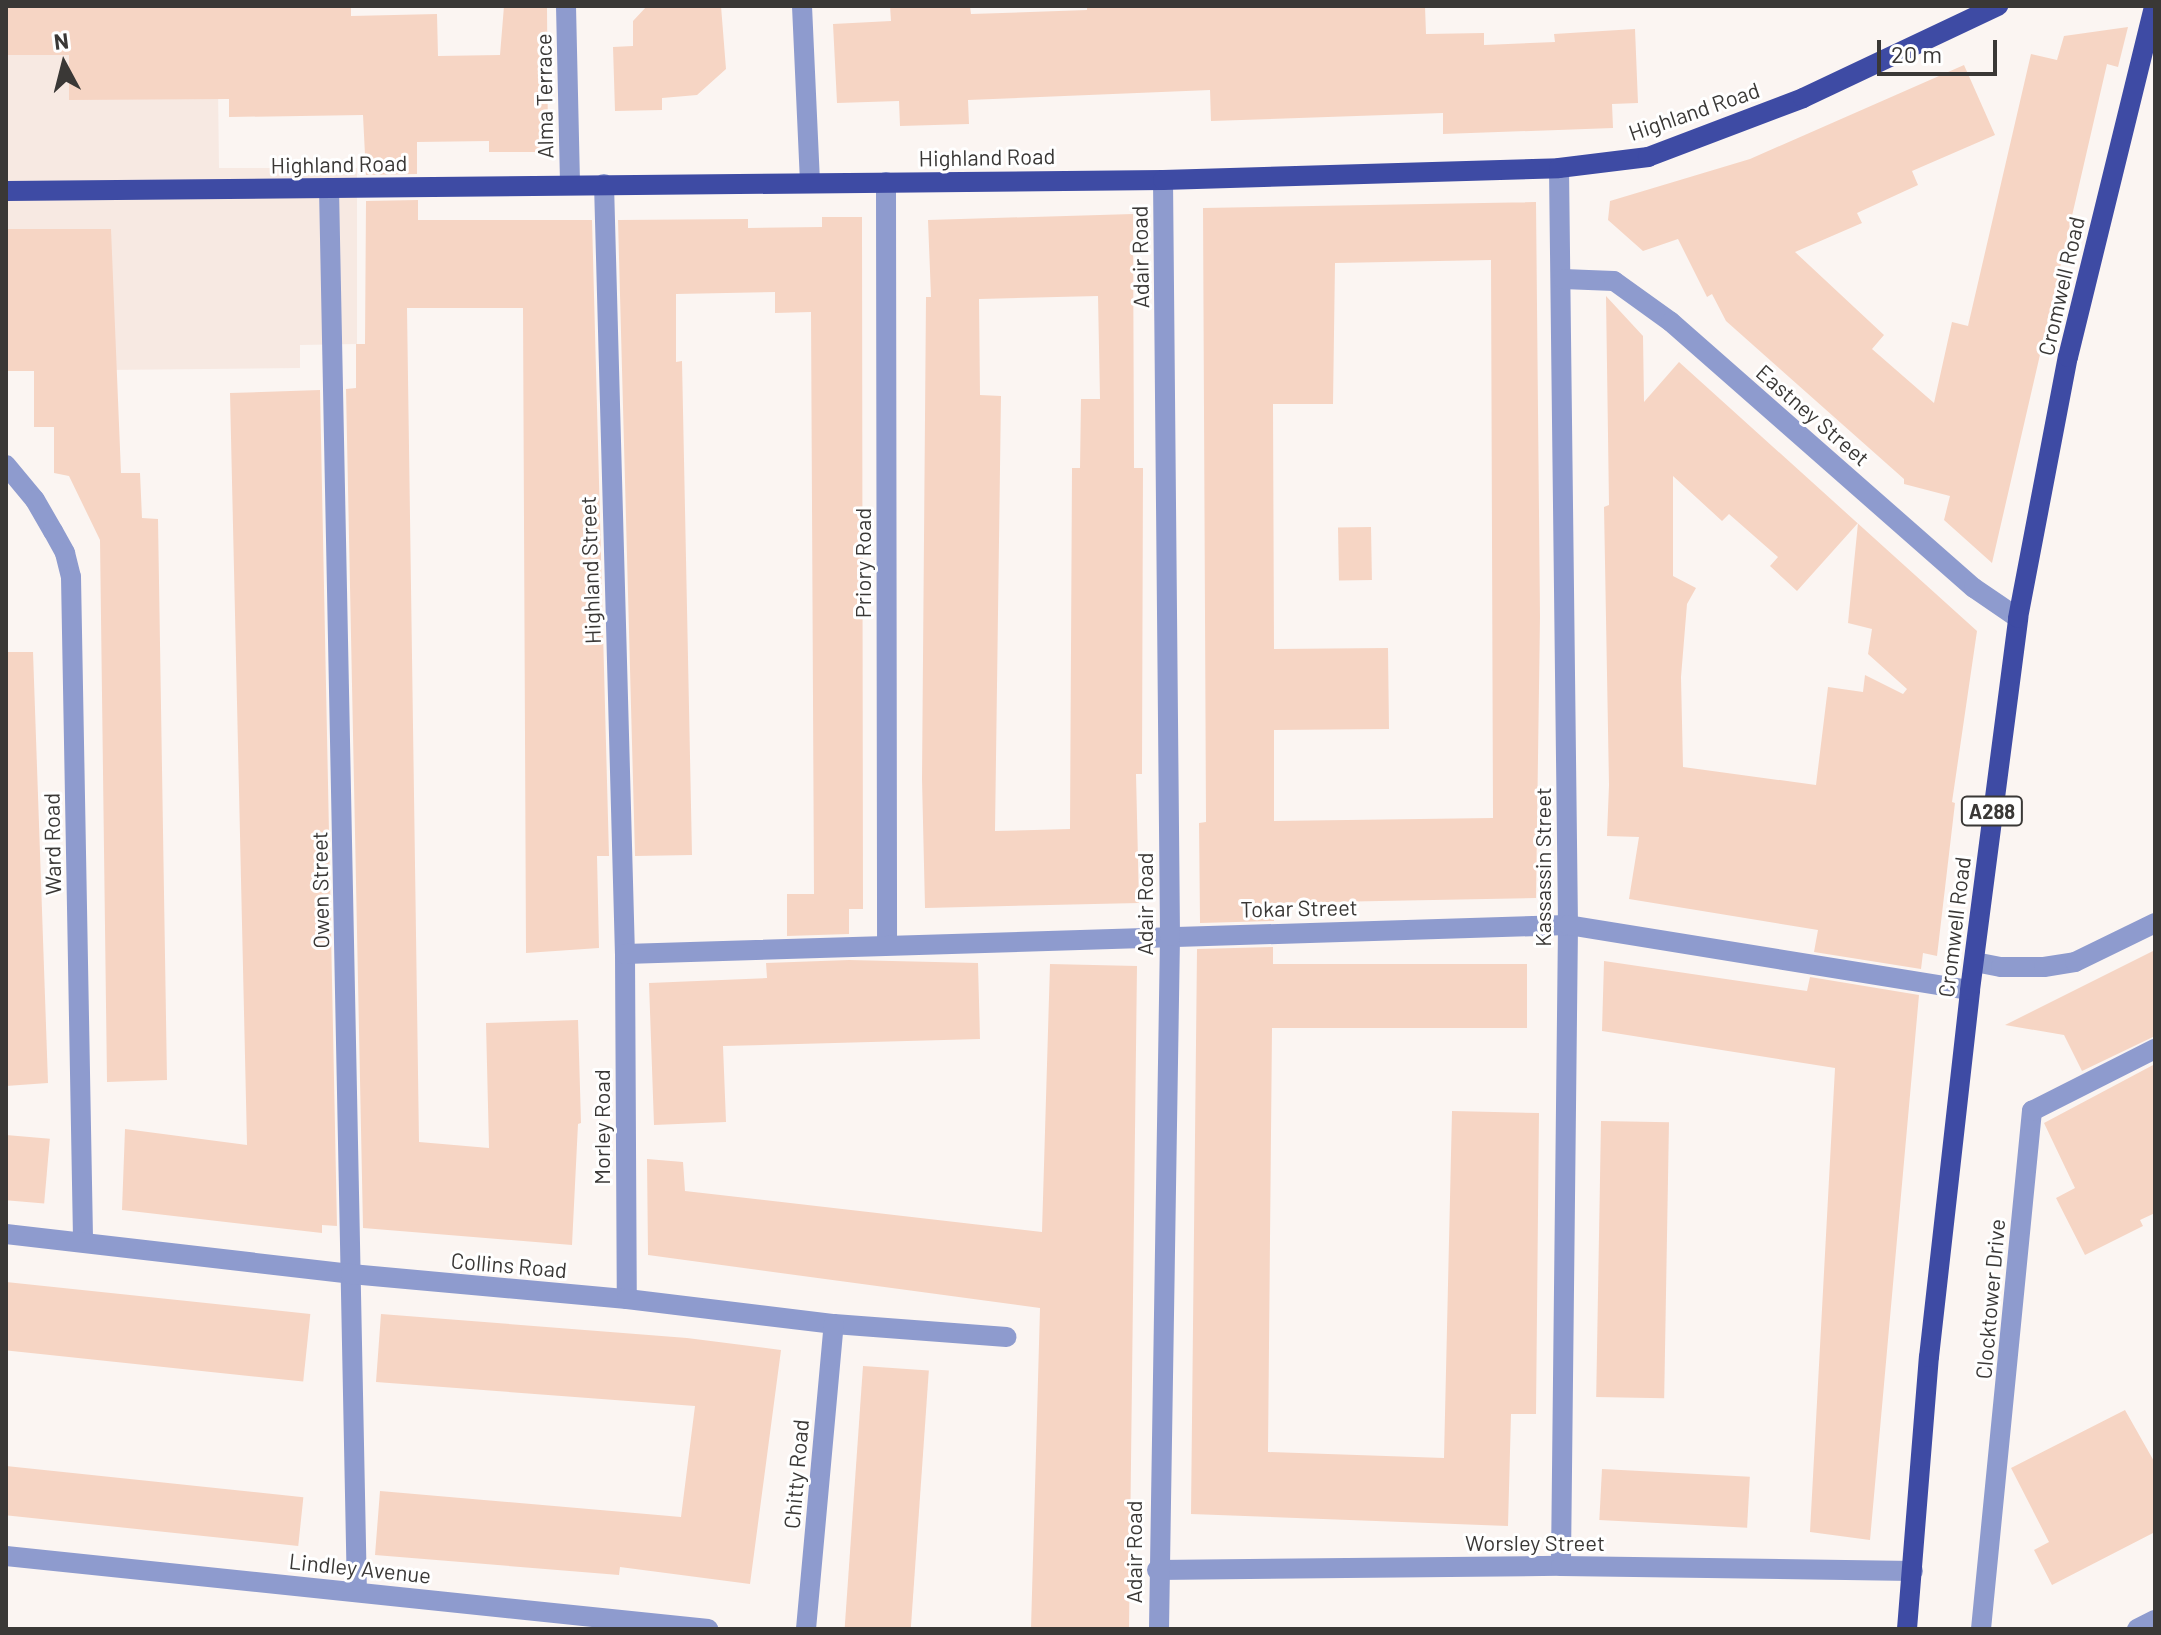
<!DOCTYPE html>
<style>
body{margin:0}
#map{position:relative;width:2161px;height:1635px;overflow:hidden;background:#fbf5f2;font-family:Barlow,sans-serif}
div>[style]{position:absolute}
.built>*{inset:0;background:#f7e9e2}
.building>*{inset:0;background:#f6d5c4;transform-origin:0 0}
.minor>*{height:20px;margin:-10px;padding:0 10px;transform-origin:10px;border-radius:10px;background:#8e9bce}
.major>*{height:20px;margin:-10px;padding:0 10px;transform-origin:10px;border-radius:10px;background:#3e4ba4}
span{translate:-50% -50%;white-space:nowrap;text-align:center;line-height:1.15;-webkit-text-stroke:6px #fff;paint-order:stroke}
.shield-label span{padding:2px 6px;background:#fff;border:2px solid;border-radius:6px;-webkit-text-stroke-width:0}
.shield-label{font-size:20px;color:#3a3836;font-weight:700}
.street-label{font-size:22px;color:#3a3836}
.frame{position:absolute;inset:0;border:8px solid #3a3836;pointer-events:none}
.north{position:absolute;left:24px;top:24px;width:80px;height:80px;-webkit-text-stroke:6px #fff;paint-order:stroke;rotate:353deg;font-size:22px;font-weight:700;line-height:32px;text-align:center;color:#3a3836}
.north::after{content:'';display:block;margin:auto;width:28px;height:36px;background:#3a3836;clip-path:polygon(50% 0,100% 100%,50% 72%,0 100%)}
.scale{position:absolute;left:1877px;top:40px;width:120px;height:36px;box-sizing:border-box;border:4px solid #3a3836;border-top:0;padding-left:10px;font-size:24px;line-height:28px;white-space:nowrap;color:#3a3836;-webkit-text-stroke:6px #fff;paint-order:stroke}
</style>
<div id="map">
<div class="built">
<div style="clip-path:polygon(6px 6px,217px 6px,219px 168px,357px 168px,357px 344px,300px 345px,300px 368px,6px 371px)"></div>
</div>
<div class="building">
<div style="clip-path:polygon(6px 6px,351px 6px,351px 16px,437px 14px,438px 56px,500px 55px,504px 6px,547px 6px,548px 152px,489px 152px,489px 141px,417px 142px,417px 174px,366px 175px,363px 115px,229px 117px,229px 99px,69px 100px,69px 55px,6px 55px)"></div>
<div style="clip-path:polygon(647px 6px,721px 6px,726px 69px,697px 95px,662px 98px,662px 110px,615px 111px,613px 47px,633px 46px,633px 21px)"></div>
<div style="clip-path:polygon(890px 6px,970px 6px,971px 14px,1087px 10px,1087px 6px,1425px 6px,1426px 34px,1484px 33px,1484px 45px,1555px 42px,1554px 34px,1635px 29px,1638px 103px,1612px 104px,1613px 128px,1443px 134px,1443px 113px,1211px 121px,1210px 90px,968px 100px,969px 124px,900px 126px,899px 101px,837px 103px,833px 24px,891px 21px)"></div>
<div style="clip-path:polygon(2128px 27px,2118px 67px,2107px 64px,1992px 563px,1944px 520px,1950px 496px,1904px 484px,1904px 479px,1726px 321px,1712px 294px,1707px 297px,1678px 239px,1643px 251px,1608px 220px,1610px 201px,1750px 159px,1964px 65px,1995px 135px,1912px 171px,1918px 185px,1857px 213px,1862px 223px,1795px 252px,1884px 335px,1872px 349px,1934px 403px,1952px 322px,1968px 326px,2031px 54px,2057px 60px,2064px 36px)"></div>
<div style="clip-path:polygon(418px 200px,418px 220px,592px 220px,609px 856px,597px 856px,599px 948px,526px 953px,523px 308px,407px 308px,419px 1142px,489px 1148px,486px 1023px,578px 1020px,581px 1123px,578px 1124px,572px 1245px,363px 1228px,346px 389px,356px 388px,356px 344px,365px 344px,366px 201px)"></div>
<div style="clip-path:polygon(evenodd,1536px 202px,1540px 617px,1536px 898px,1274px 903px,1274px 921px,1200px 923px,1199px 823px,1206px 822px,1203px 208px,1536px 202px,1491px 260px,1493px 818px,1274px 821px,1274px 730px,1389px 729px,1388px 648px,1274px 649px,1273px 404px,1333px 404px,1335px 263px,1491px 260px)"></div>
<div style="clip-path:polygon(evenodd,1133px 214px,1134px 468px,1143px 468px,1142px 774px,1136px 774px,1139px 903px,925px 908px,922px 779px,926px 297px,931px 297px,928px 220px,1133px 214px,1098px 296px,1100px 399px,1081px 399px,1080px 468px,1072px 468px,1070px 829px,995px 831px,1001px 396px,980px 395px,979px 299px,1098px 296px)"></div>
<div style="clip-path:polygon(822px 217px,862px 217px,863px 909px,849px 909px,849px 934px,787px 936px,787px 894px,814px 894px,811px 312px,775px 313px,775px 292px,676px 294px,676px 362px,682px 361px,692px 855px,635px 856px,618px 220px,748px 219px,748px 228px,822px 227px)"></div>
<div style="clip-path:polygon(6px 229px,111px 229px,121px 473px,140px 473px,142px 518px,158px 519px,167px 1080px,107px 1082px,100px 540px,69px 476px,54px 473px,54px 427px,34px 427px,34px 371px,6px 371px)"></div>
<div style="clip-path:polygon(evenodd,1606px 296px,1643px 336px,1644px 402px,1679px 362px,1977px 631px,1952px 802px,1955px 803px,1937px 956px,1923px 953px,1921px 969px,1814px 952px,1818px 930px,1629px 899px,1639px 837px,1607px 836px,1609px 785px,1604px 507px,1609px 505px,1606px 296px,1673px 476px,1722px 521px,1729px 514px,1778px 557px,1770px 566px,1797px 591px,1858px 523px,1848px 623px,1872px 629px,1868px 654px,1907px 689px,1903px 694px,1865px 675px,1863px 692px,1828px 687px,1816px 785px,1683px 767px,1681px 677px,1687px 604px,1696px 588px,1673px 576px,1673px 476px)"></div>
<div style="clip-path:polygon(320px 390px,337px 1226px,322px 1225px,322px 1233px,122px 1210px,125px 1129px,247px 1145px,230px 393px)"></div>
<div style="left:1371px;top:527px;width:53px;height:33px;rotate:89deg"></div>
<div style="clip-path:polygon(6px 652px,33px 652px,48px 1083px,6px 1086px)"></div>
<div style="clip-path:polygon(1273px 947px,1273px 964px,1527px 964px,1527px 1028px,1272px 1028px,1268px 1452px,1444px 1458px,1452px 1111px,1539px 1113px,1536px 1414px,1511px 1414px,1508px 1526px,1191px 1514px,1197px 949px)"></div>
<div style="clip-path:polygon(2155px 950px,2155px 1036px,2082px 1071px,2064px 1035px,2005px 1025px)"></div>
<div style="clip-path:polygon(849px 960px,978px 963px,980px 1039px,723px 1046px,726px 1122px,654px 1125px,649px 983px,767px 978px,766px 963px)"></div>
<div style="clip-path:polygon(1604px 961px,1807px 991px,1810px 977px,1919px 995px,1870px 1540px,1810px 1532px,1835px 1068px,1602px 1031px)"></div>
<div style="clip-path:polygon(1050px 964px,1137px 966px,1129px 1629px,1031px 1629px,1040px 1308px,648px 1255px,647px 1159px,683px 1162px,685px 1191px,1042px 1232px)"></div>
<div style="clip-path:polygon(2155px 1064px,2155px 1213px,2140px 1220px,2143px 1226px,2085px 1255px,2056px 1198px,2075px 1188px,2044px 1123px)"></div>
<div style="left:1601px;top:1121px;width:68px;height:276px;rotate:1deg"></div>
<div style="left:6px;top:1135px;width:44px;height:65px;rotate:5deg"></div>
<div style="left:6px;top:1282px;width:306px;height:68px;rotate:6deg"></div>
<div style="clip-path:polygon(381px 1314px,687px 1338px,781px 1350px,750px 1584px,620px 1567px,619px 1575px,375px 1555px,380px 1491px,681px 1517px,695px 1406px,376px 1382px)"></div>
<div style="left:863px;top:1366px;width:66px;height:264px;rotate:4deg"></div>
<div style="clip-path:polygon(2125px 1410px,2155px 1463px,2155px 1532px,2052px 1585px,2034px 1550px,2049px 1542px,2011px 1468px)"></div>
<div style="left:6px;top:1466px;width:299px;height:49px;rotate:6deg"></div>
<div style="left:1602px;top:1469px;width:148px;height:51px;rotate:3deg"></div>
</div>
<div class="minor">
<div style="left:566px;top:6px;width:179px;rotate:88.7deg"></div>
<div style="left:802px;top:6px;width:177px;rotate:87.4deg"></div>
<div style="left:1559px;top:168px;width:757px;rotate:89.32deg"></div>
<div style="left:1568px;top:925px;width:641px;rotate:90.63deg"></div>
<div style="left:886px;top:182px;width:762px;rotate:89.92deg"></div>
<div style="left:604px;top:184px;width:770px;rotate:88.44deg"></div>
<div style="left:625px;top:954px;width:345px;rotate:89.7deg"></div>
<div style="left:329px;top:188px;width:1403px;rotate:88.86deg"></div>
<div style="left:1563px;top:279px;width:51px;rotate:2.2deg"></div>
<div style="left:1614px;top:281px;width:70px;rotate:35.7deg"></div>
<div style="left:1671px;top:322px;width:403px;rotate:41.3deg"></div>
<div style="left:1974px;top:588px;width:53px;rotate:34.3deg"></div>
<div style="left:6px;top:465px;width:45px;rotate:50.4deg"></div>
<div style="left:35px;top:500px;width:36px;rotate:60deg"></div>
<div style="left:53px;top:531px;width:25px;rotate:61deg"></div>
<div style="left:65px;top:553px;width:25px;rotate:76deg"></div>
<div style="left:71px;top:577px;width:664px;rotate:88.96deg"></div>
<div style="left:625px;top:954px;width:943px;rotate:-1.76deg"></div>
<div style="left:1568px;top:925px;width:407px;rotate:9.2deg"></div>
<div style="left:1975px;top:962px;width:26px;rotate:11deg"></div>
<div style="left:2001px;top:967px;width:43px"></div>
<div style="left:2044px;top:967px;width:31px;rotate:-9deg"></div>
<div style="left:2075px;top:962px;width:89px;rotate:-26deg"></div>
<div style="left:6px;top:1234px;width:347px;rotate:6.6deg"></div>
<div style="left:351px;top:1274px;width:277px;rotate:5.2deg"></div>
<div style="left:627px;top:1299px;width:209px;rotate:6.9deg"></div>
<div style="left:834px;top:1324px;width:173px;rotate:4.3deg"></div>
<div style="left:6px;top:1556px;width:706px;rotate:5.94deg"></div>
<div style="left:1157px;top:1570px;width:404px;rotate:-0.6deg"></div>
<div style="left:1561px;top:1566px;width:352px;rotate:0.8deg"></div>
<div style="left:806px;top:1629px;width:306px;rotate:-84.8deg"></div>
<div style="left:1159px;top:1629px;width:693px;rotate:-89.09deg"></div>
<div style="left:1170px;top:936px;width:756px;rotate:-90.53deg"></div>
<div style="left:1981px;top:1629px;width:521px;rotate:-84.38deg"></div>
<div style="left:2032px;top:1111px;width:138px;rotate:-26.8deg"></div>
<div style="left:2137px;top:1629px;width:20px;rotate:-27deg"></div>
</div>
<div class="major">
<div style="left:6px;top:191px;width:1157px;rotate:-0.54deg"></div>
<div style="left:1163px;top:180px;width:396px;rotate:-1.7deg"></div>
<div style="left:1559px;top:168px;width:90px;rotate:-7deg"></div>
<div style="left:1648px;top:157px;width:166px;rotate:-20.8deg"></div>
<div style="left:1803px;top:98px;width:216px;rotate:-25.3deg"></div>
<div style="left:1907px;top:1629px;width:273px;rotate:-85.4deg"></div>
<div style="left:1929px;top:1357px;width:369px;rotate:-83.6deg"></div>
<div style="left:1970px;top:990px;width:375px;rotate:-82.6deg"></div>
<div style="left:2018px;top:618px;width:266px;rotate:-79.2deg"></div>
<div style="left:2068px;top:357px;width:361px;rotate:-76.2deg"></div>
</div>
<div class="shield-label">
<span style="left:1992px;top:811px">A288</span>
</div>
<div class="street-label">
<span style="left:544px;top:96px;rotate:-91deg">Alma Terrace</span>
<span style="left:1694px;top:111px;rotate:-19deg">Highland Road</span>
<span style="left:987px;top:157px;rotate:-1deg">Highland Road</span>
<span style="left:339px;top:164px;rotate:-1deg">Highland Road</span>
<span style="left:1140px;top:257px;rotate:-91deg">Adair Road</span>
<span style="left:2061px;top:286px;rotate:-77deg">Cromwell Road</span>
<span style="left:1813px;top:415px;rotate:41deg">Eastney Street</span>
<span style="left:863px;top:563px;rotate:-90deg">Priory Road</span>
<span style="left:590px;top:570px;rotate:-92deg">Highland Street</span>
<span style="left:52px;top:844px;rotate:-91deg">Ward Road</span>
<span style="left:1543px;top:867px;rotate:-90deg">Kassassin Street</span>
<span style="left:320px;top:890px;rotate:-91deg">Owen Street</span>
<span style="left:1145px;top:904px;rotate:-90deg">Adair Road</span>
<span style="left:1299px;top:908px;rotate:-1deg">Tokar Street</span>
<span style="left:1954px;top:927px;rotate:-83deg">Cromwell Road</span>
<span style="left:602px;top:1127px;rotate:-90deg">Morley Road</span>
<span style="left:509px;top:1265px;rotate:5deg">Collins Road</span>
<span style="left:1990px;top:1299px;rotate:-85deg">Clocktower Drive</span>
<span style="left:796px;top:1474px;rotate:-85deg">Chitty Road</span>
<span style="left:1535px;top:1543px">Worsley Street</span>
<span style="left:1134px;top:1552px;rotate:-90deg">Adair Road</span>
<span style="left:360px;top:1568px;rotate:6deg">Lindley Avenue</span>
</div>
<div class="frame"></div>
<div class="north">N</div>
<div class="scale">20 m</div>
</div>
